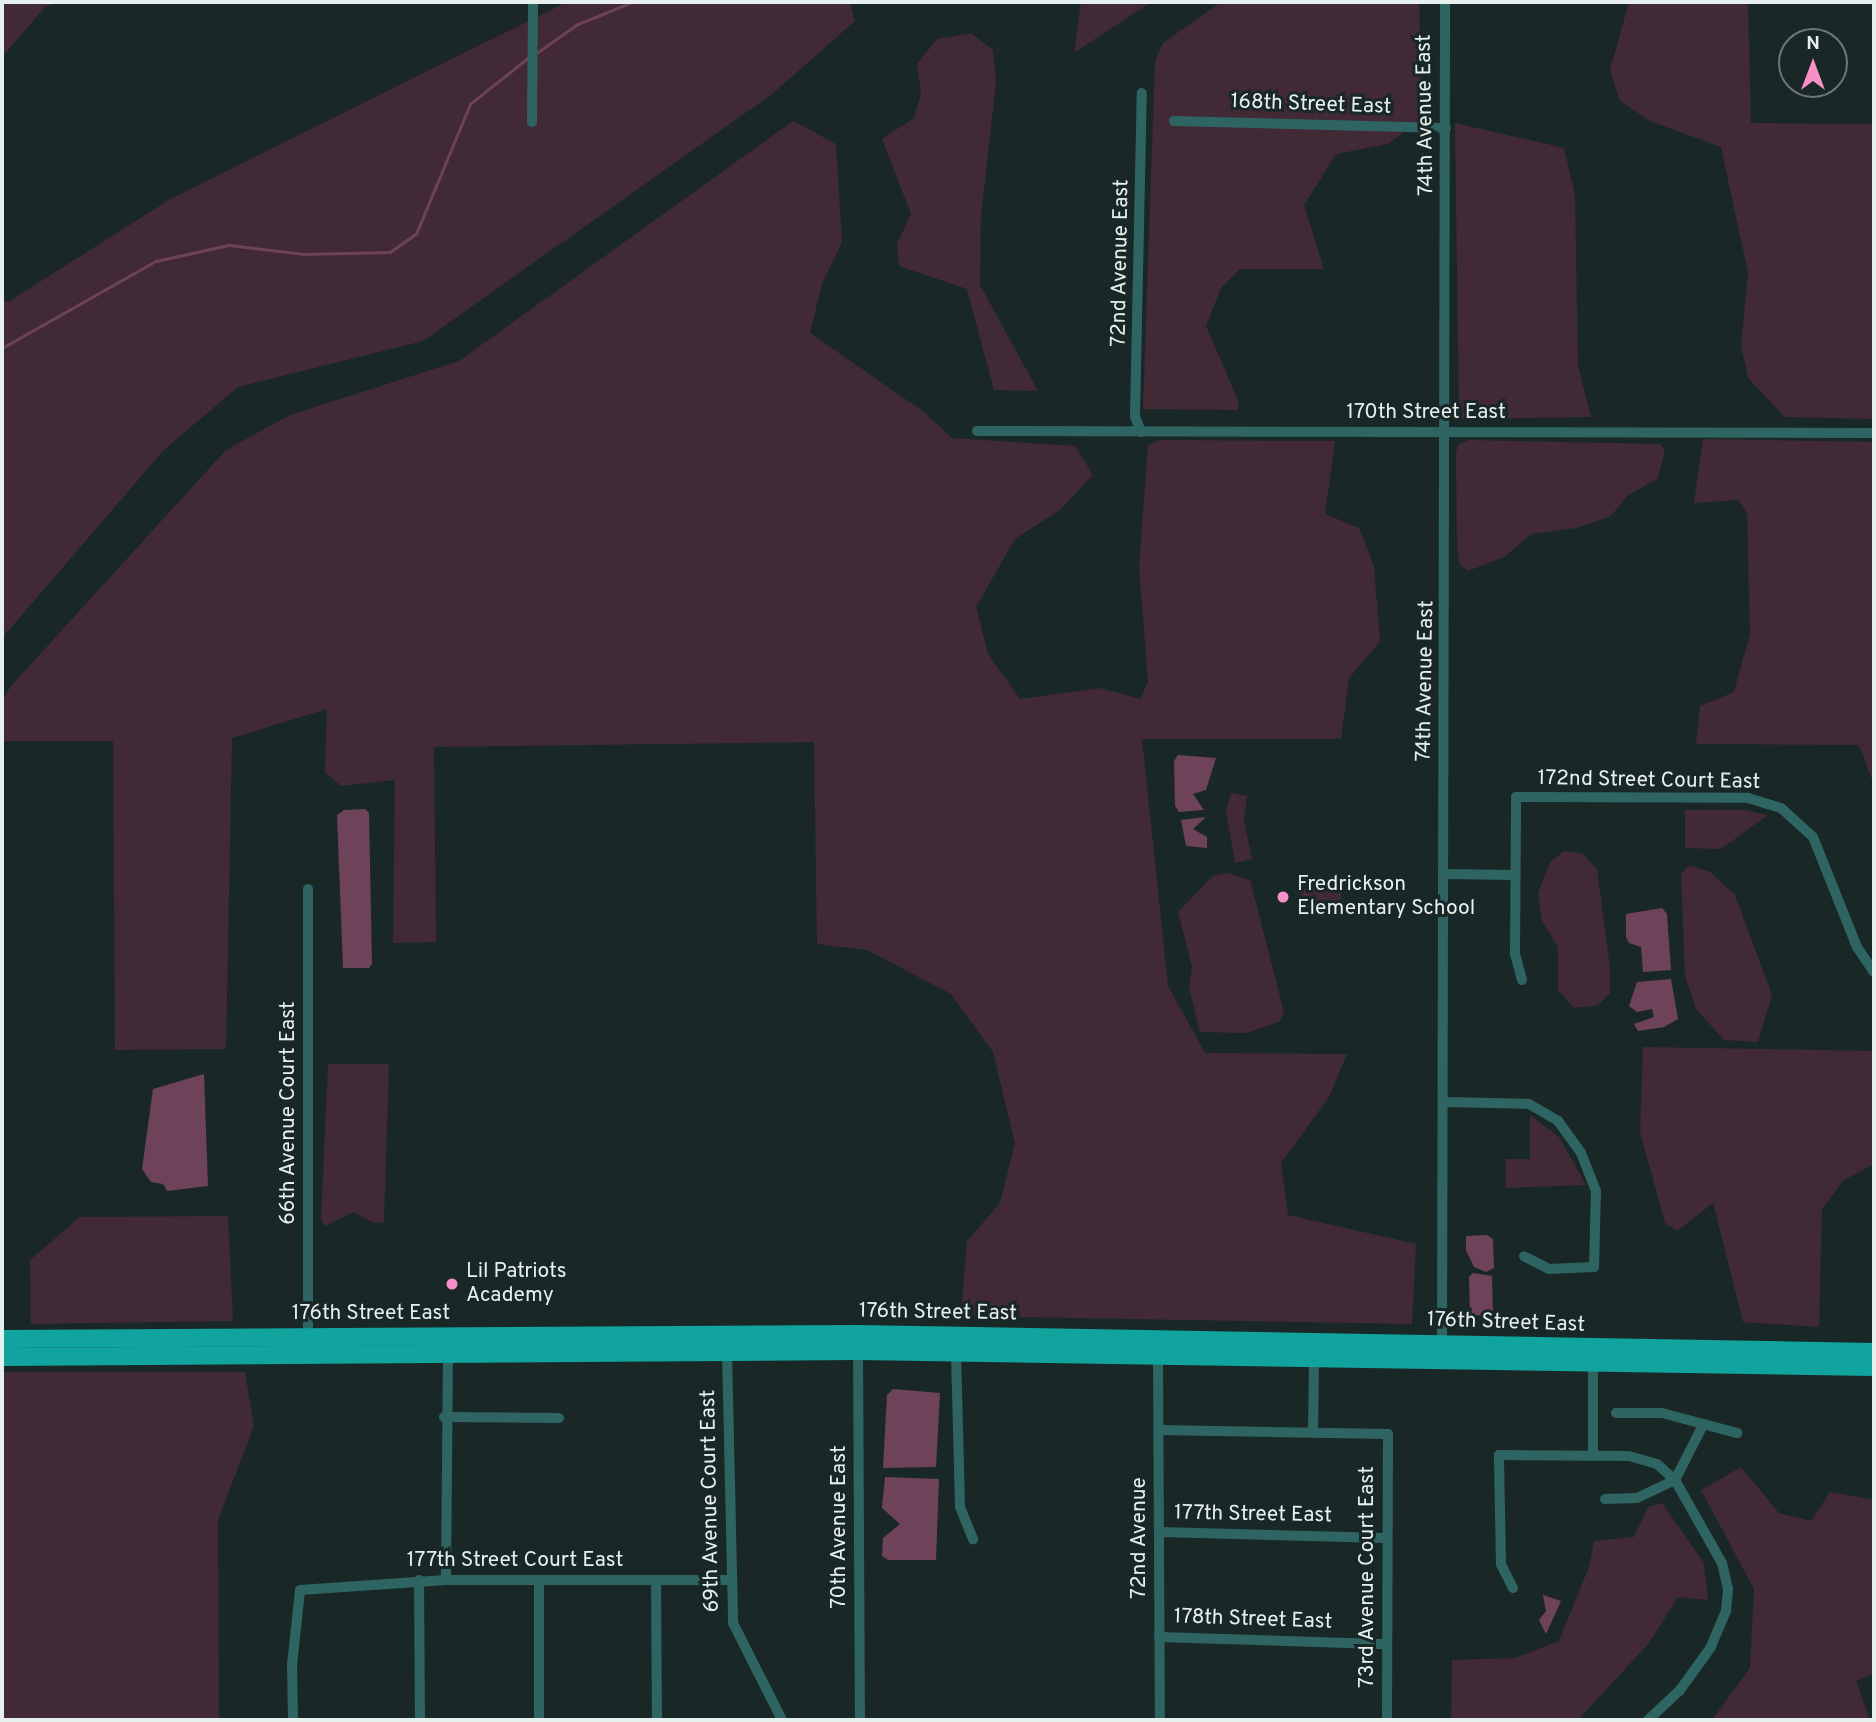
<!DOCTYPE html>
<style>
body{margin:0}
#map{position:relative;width:1876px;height:1722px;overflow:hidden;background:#192827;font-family:Overpass,sans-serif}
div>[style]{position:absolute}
.green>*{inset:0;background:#412935}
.water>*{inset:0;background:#6e435a}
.stream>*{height:2.5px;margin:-1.25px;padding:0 1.25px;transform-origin:1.25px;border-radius:1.25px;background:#6e435a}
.street>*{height:10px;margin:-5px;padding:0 5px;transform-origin:5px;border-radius:5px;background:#2e6562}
.primary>*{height:18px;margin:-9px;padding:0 9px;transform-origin:9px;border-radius:9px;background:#11a39e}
.dots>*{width:19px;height:19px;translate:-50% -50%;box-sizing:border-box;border:4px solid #192827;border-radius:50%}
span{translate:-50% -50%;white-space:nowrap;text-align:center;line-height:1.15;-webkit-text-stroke:6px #192827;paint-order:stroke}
.street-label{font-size:21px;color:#e6f0ef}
.poi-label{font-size:21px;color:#e6f0ef}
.left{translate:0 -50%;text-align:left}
.frame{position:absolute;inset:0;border:4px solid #e6f0ef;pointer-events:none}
.north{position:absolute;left:1778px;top:28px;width:70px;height:70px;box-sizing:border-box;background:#192827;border:2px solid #6b7877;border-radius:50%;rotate:0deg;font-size:19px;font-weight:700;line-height:28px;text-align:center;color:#e6f0ef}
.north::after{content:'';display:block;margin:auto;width:24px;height:32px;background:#f98fc9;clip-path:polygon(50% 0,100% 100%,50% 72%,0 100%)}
</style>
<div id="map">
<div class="green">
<div style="clip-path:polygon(2px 2px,65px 2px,46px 6px,2px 57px)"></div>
<div style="clip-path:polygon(567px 2px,850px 2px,855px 21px,772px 94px,423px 341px,238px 387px,164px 450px,2px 638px,2px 299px,8px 302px,172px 198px)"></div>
<div style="clip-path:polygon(1081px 2px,1151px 2px,1074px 53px)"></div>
<div style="clip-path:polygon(1221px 2px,1419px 2px,1422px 118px,1388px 144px,1336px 154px,1304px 205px,1324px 269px,1240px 269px,1221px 288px,1206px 326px,1238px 400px,1238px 410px,1143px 409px,1155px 61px,1163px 43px)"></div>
<div style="clip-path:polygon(1629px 2px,1748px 2px,1751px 123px,1874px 124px,1874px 419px,1785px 417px,1748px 378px,1741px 345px,1748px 273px,1721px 147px,1650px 121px,1620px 101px,1610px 70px)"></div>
<div style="clip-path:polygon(971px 33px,993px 50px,996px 82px,981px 216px,980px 285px,1038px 391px,994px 390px,967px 289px,899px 266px,897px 244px,911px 214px,882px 139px,914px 118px,921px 94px,917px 64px,937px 39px)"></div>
<div style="clip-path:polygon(793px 121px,836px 144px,842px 242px,822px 284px,810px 333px,924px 412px,952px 438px,1075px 446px,1093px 475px,1060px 510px,1015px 539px,976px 607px,988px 654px,1020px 699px,1100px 688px,1140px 699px,1148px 682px,1139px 566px,1148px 446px,1159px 440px,1335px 441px,1325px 514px,1359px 528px,1374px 566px,1380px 642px,1349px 678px,1341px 739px,1142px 739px,1168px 986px,1205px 1053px,1347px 1054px,1329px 1097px,1281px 1163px,1288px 1215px,1416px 1244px,1412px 1324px,961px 1316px,967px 1241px,1000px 1203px,1015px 1143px,993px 1052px,951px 994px,867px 950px,817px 944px,814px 742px,434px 747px,436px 942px,393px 943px,395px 780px,341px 786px,325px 772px,327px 709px,232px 738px,226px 1049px,115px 1050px,113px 741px,2px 741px,2px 700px,11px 686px,226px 450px,290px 415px,459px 361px)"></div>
<div style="clip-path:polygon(1455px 123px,1564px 148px,1575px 196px,1578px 366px,1591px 417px,1459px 419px)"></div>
<div style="clip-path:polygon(1703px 439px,1874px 442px,1874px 785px,1859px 745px,1696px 744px,1700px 706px,1734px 692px,1750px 634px,1747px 513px,1738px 500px,1694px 503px)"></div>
<div style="clip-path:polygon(1468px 440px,1660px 444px,1665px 450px,1658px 478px,1627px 496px,1611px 516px,1577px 528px,1531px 534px,1504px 557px,1468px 571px,1460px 565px,1457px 549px,1456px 452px,1459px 444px)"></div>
<div style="clip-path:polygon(1231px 793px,1247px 796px,1244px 820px,1252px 859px,1235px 863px,1226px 811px)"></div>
<div style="clip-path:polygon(1685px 810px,1744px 810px,1768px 815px,1721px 849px,1685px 848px)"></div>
<div style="clip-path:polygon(1564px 851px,1583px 854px,1597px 869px,1610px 968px,1610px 993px,1598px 1005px,1574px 1008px,1558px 990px,1558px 947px,1542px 921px,1538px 893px,1550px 862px)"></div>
<div style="clip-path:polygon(1690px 865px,1710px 872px,1735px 895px,1772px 995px,1758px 1042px,1724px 1040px,1696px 1009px,1685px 976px,1681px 874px)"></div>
<div style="clip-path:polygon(1228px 873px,1250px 880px,1284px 1012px,1279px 1022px,1247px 1033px,1200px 1032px,1189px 988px,1192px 967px,1178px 912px,1213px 876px)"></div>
<div style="clip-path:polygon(1327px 882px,1341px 882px,1341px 916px,1312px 914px,1299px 891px)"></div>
<div style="clip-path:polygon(1643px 1047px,1874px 1051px,1874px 1164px,1844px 1180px,1822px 1209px,1819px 1327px,1743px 1322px,1713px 1203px,1677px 1231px,1665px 1223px,1640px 1132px)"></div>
<div style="clip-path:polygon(328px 1064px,389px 1064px,384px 1222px,373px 1223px,354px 1212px,325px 1226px,321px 1219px)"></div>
<div style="clip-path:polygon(1530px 1115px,1559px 1137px,1586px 1185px,1506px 1188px,1506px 1159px,1530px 1159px)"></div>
<div style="clip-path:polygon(228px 1216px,233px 1321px,31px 1324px,30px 1260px,80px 1217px)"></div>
<div style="clip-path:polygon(2px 1372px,245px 1372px,254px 1426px,218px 1520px,219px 1720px,2px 1719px)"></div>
<div style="clip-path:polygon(1741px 1467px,1779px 1513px,1811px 1521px,1830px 1492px,1874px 1500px,1874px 1673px,1856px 1681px,1870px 1720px,1712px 1720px,1750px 1668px,1754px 1589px,1701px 1490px)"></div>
<div style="clip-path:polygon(1662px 1503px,1704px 1563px,1708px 1600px,1678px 1597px,1649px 1643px,1578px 1720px,1451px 1720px,1452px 1660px,1515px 1658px,1559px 1641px,1589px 1567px,1594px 1541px,1634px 1537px,1648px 1507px)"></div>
</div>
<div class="water">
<div style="clip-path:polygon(1178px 755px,1216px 758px,1206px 790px,1193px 794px,1204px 810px,1179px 812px,1175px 806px,1174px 761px)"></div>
<div style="clip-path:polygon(365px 809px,369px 813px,372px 964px,369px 968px,343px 968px,337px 815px,344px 810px)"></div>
<div style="clip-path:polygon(1206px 817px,1193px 829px,1207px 837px,1207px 848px,1186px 846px,1181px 820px)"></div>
<div style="clip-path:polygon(1662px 908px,1667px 914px,1671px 970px,1643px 972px,1641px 947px,1629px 943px,1626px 937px,1626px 914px)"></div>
<div style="clip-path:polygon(1671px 979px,1678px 1019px,1664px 1027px,1638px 1031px,1634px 1024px,1654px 1017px,1652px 1009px,1637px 1012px,1629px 1006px,1637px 982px)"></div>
<div style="clip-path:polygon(204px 1074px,208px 1186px,167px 1191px,163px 1184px,151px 1182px,142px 1169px,153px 1089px)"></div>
<div style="clip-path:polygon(1487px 1235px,1493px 1239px,1494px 1268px,1486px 1272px,1474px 1267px,1466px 1250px,1466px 1236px)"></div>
<div style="clip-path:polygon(1473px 1273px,1492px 1276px,1493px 1316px,1470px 1315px,1469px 1277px)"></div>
<div style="clip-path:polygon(893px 1389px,940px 1393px,936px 1467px,883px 1468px,887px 1395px)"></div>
<div style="clip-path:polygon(885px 1477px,939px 1479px,936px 1560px,888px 1560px,882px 1556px,883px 1538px,900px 1524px,882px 1508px)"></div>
<div style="clip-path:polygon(1543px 1595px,1561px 1601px,1546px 1634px,1539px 1620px,1546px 1611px)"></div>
</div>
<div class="stream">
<div style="left:538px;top:52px;width:47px;rotate:-35.4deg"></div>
<div style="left:576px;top:25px;width:61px;rotate:-22.3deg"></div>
<div style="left:2px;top:348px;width:177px;rotate:-29.5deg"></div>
<div style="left:156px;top:261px;width:75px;rotate:-12.4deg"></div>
<div style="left:229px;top:245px;width:77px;rotate:6.8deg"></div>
<div style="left:305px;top:254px;width:85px;rotate:-1.3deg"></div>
<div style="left:390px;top:252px;width:32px;rotate:-35deg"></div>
<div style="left:416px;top:234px;width:141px;rotate:-67.4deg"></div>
<div style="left:470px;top:104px;width:75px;rotate:-38.5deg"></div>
</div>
<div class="street">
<div style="left:1174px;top:121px;width:272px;rotate:1.5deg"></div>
<div style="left:532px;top:122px;width:120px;rotate:-89.5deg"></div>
<div style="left:977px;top:431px;width:897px;rotate:0.13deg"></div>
<div style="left:1141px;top:432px;width:17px;rotate:-111deg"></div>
<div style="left:1135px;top:416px;width:323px;rotate:-88.8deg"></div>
<div style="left:1444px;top:874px;width:71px;rotate:0.8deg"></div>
<div style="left:1522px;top:980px;width:27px;rotate:-105deg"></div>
<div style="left:1515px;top:954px;width:157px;rotate:-89.6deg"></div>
<div style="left:1516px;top:797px;width:232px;rotate:0.2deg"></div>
<div style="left:1748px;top:798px;width:34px;rotate:17deg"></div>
<div style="left:1781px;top:808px;width:43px;rotate:42.2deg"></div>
<div style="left:1813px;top:837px;width:118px;rotate:68.2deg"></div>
<div style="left:1857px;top:947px;width:30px;rotate:56deg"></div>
<div style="left:1444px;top:1102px;width:85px;rotate:1.3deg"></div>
<div style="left:1529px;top:1104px;width:34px;rotate:30deg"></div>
<div style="left:1558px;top:1121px;width:39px;rotate:54deg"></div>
<div style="left:1581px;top:1153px;width:41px;rotate:68.5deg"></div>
<div style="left:1596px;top:1191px;width:76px;rotate:91.5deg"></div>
<div style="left:1594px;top:1267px;width:45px;rotate:177.5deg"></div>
<div style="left:1549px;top:1269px;width:28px;rotate:-153deg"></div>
<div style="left:308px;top:1337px;width:448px;rotate:-90deg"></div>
<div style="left:858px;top:1347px;width:373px;rotate:89.7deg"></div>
<div style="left:1442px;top:1348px;width:1346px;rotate:-89.87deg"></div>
<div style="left:727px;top:1352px;width:271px;rotate:88.7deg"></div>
<div style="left:733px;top:1623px;width:109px;rotate:63.2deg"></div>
<div style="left:956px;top:1353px;width:154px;rotate:88.5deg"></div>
<div style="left:960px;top:1507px;width:35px;rotate:68deg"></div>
<div style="left:1158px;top:1356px;width:364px;rotate:89.7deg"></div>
<div style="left:1616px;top:1413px;width:46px"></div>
<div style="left:1662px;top:1413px;width:78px;rotate:14.9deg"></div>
<div style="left:444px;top:1417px;width:115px;rotate:0.5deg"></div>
<div style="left:1159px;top:1430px;width:229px;rotate:1deg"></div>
<div style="left:1388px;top:1434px;width:286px;rotate:90.2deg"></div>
<div style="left:1313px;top:1433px;width:74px;rotate:-89.2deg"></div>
<div style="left:1593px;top:1454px;width:91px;rotate:-90deg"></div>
<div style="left:1605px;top:1499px;width:32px;rotate:-2deg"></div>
<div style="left:1637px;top:1498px;width:42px;rotate:-25.3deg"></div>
<div style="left:1675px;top:1480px;width:62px;rotate:-63deg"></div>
<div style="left:1159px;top:1532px;width:228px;rotate:1.5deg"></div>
<div style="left:419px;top:1580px;width:140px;rotate:89.6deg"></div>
<div style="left:446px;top:1580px;width:227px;rotate:-89.5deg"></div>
<div style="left:539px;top:1580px;width:140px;rotate:90deg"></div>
<div style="left:656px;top:1580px;width:140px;rotate:89.6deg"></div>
<div style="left:1513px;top:1588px;width:27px;rotate:-117deg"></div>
<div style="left:1501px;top:1564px;width:109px;rotate:-91.1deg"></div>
<div style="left:1499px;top:1455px;width:130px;rotate:0.4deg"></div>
<div style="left:1629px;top:1456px;width:29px;rotate:16deg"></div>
<div style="left:1657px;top:1464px;width:24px;rotate:42deg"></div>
<div style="left:1675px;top:1480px;width:95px;rotate:60.5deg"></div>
<div style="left:1722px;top:1563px;width:27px;rotate:77deg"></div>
<div style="left:1728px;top:1589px;width:22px;rotate:95deg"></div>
<div style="left:1726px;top:1611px;width:39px;rotate:113deg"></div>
<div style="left:1711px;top:1647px;width:53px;rotate:125.8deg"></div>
<div style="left:1680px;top:1690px;width:44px;rotate:136.8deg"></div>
<div style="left:1159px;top:1637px;width:228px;rotate:1.8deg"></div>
<div style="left:293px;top:1720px;width:55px;rotate:-91deg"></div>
<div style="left:292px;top:1665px;width:75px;rotate:-83.9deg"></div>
<div style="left:300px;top:1590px;width:146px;rotate:-3.9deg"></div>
<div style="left:446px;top:1580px;width:284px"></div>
</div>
<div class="primary">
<div style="left:2px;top:1339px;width:856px;rotate:-0.33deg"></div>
<div style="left:858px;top:1334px;width:1016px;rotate:1.01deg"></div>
<div style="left:2px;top:1357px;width:856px;rotate:-0.4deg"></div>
<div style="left:858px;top:1351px;width:1016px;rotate:0.9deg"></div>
</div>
<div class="dots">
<div style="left:1283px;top:897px;background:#f98fc9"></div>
<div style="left:452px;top:1284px;background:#f98fc9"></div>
</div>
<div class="street-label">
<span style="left:1311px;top:105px;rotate:2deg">168th Street East</span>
<span style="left:1426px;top:115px;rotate:-91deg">74th Avenue East</span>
<span style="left:1121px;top:263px;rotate:-89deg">72nd Avenue East</span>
<span style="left:1426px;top:413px">170th Street East</span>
<span style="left:1426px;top:681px;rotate:-89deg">74th Avenue East</span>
<span style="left:1649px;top:781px;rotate:1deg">172nd Street Court East</span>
<span style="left:289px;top:1113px;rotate:-90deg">66th Avenue Court East</span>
<span style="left:938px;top:1313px;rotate:1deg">176th Street East</span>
<span style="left:371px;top:1314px">176th Street East</span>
<span style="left:1506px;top:1323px;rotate:2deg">176th Street East</span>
<span style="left:711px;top:1501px;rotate:-91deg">69th Avenue Court East</span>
<span style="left:1253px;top:1515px;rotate:1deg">177th Street East</span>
<span style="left:840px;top:1527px;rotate:-90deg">70th Avenue East</span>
<span style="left:1140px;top:1538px;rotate:-90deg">72nd Avenue</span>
<span style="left:515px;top:1561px">177th Street Court East</span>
<span style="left:1368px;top:1577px;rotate:-90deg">73rd Avenue Court East</span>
<span style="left:1253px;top:1620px;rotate:2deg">178th Street East</span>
</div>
<div class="poi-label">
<span class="left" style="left:1297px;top:897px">Fredrickson<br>Elementary School</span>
<span class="left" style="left:466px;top:1284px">Lil Patriots<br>Academy</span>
</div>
<div class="frame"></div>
<div class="north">N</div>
</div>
